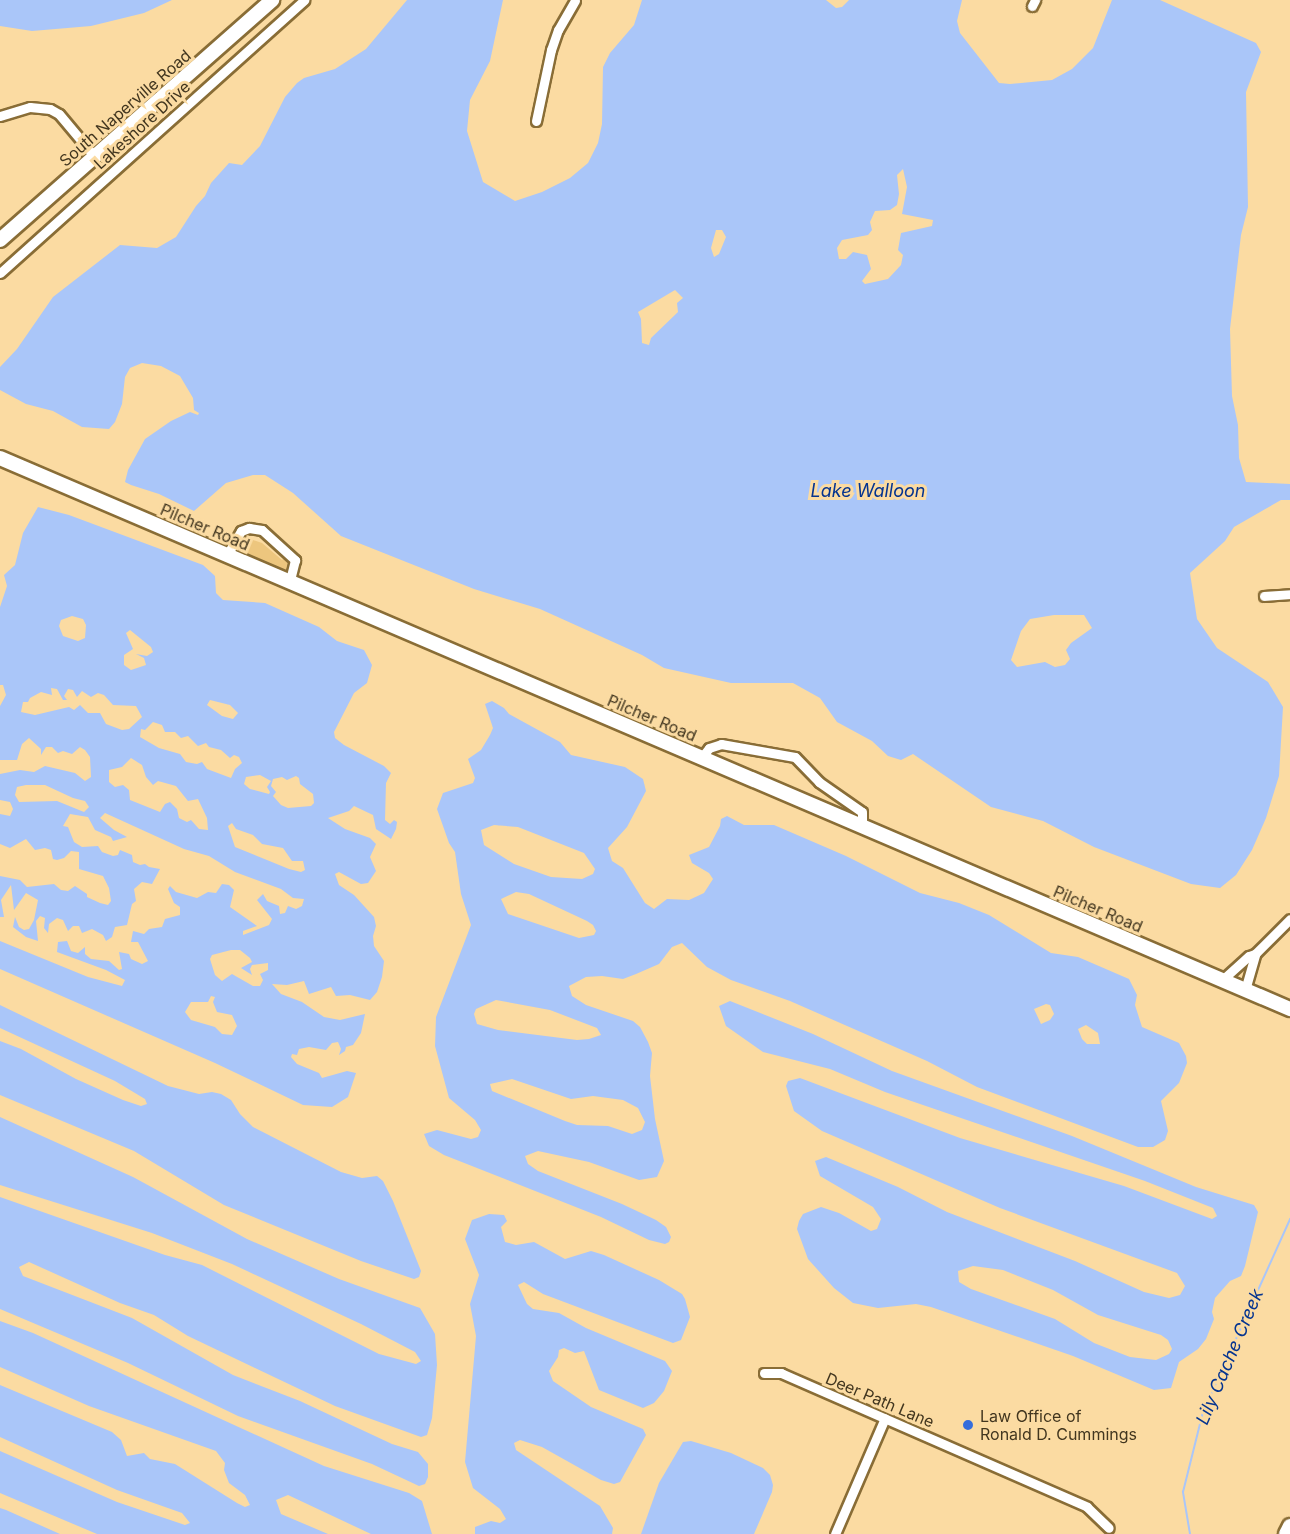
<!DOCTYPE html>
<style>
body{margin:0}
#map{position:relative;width:1290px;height:1534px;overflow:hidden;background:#fbdba2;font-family:Inter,sans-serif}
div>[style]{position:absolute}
.green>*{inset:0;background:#edc67e}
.water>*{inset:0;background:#aac6f9}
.stream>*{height:2px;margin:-1px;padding:0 1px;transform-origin:1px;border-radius:1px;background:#aac6f9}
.roads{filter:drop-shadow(2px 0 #896d36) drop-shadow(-2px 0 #896d36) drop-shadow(0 2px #896d36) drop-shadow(0 -2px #896d36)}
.street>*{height:9px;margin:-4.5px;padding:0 4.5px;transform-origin:4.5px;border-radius:4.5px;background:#fff}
.secondary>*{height:14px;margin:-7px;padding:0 7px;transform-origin:7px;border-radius:7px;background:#fff}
.dots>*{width:16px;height:16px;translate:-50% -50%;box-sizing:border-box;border:3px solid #fbdba2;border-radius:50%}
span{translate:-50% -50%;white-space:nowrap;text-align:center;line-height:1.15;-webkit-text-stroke:6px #fbdba2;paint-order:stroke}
.street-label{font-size:16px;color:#42361f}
.poi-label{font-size:16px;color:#42361f}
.left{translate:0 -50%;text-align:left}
.water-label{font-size:18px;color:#053490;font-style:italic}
</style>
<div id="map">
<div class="green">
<div style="clip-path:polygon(248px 531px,250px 539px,262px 543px,282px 560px,288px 555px,291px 562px,288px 570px,286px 571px,237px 551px,238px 540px)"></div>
</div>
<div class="water">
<div style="clip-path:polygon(0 0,172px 0,144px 13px,91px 26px,32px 31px,0 26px)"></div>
<div style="clip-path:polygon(evenodd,407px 0,503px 0,490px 61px,470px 100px,467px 131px,483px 182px,515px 201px,542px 192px,570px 178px,588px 163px,598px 143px,602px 124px,603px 67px,610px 53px,634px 25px,642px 0,826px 0,836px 8px,842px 7px,849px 0,962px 0,957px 21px,960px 33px,999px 83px,1010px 84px,1052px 80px,1072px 69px,1093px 48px,1112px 0,1160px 0,1256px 43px,1261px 52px,1246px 92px,1248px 207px,1241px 235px,1230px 329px,1232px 396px,1238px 425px,1239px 458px,1246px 482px,1290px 484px,1290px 500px,1281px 500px,1234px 527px,1225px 541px,1190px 573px,1197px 619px,1217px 648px,1268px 682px,1283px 707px,1279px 776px,1266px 818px,1252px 850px,1236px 875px,1220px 888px,1191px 884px,1094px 847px,1043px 821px,991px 807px,913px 754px,901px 760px,888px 756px,872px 741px,837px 722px,820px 698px,793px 683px,731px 683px,664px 668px,642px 655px,540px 609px,474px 589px,341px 536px,293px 493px,265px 475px,253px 475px,226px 483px,194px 511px,159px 494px,131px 485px,125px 482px,128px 470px,145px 439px,171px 421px,190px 412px,198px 415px,199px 413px,194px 410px,193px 398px,180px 376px,161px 366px,142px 363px,130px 368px,125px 377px,122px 404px,115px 422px,109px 429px,82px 427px,53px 411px,26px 404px,0 390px,0 367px,17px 349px,53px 297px,120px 245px,157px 248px,176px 237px,196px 206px,205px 196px,211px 183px,229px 163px,242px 165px,260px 146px,285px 97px,297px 83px,304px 78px,335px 69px,366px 49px,407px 0,903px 169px,907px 187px,902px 214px,933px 220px,932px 226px,901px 233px,898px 250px,903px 255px,901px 265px,888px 279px,865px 284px,862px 281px,871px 269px,867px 255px,853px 252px,846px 259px,839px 259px,837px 248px,842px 240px,868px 235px,872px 230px,870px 222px,875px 211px,890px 210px,897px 205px,899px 194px,897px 175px,903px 169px,407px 0,716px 230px,722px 230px,726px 237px,719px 254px,714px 257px,711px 248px,716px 230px,407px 0,675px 290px,683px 298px,677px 303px,678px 312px,651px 338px,649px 345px,642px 343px,641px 319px,638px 312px,675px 290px,407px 0,1054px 615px,1084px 615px,1092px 628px,1071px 643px,1066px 650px,1070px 659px,1065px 665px,1055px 667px,1045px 662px,1017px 667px,1011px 660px,1021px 631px,1030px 619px,1054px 615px)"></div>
<div style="clip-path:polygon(evenodd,38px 507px,69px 515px,203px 565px,215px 576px,216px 593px,223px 600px,265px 603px,319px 627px,337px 641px,364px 650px,372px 665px,367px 683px,354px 693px,334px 732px,335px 738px,344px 745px,384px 766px,391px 773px,386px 783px,385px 820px,390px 824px,394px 820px,397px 822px,396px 829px,391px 839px,376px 829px,373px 815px,354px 806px,349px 811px,328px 818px,345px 829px,370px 838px,376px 844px,370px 857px,376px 871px,368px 883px,361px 884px,339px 872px,335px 874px,339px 885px,354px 895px,374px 917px,376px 926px,373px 936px,374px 946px,384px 961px,382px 977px,377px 992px,370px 1000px,350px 995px,336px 996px,331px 987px,309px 994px,304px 981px,287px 985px,272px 984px,281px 994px,302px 1002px,324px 1017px,340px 1020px,365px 1014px,361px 1033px,353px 1045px,346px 1047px,345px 1051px,339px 1055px,341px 1049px,338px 1042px,332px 1043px,326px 1050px,309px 1047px,299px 1049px,297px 1055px,292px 1054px,291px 1057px,297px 1064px,319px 1073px,322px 1078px,347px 1071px,356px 1073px,348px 1097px,332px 1107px,303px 1105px,215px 1063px,0 969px,0 941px,88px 977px,122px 986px,125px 980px,106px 970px,57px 952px,58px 942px,67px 941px,71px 951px,78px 953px,85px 947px,85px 954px,91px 959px,109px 961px,119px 970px,122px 969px,119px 952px,129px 954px,131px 959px,142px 964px,148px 961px,138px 942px,131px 942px,133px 931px,144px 934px,149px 929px,162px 927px,165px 919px,180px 915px,180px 907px,174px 903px,168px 889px,170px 886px,176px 892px,197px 898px,208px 892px,216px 893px,222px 884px,229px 885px,234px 890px,230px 907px,257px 926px,243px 931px,243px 935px,269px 925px,272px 919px,257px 900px,263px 894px,267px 901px,279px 906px,280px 914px,285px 913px,288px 906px,296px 909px,302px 906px,304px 899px,293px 898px,281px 889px,235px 872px,209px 856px,184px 849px,105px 813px,100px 818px,114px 830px,127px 837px,113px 841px,111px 837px,95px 830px,88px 817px,70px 814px,63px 826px,68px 827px,74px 842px,82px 847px,98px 846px,102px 852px,113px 856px,118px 855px,120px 850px,132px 855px,133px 862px,140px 865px,145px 864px,149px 867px,160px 869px,152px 884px,142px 882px,134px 889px,136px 901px,132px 904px,127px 925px,115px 927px,112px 937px,106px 941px,103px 935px,92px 929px,82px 933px,79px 926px,73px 926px,68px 931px,63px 920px,57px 918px,49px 924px,48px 933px,44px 928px,45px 918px,40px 916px,36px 921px,38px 941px,26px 937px,13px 927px,15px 917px,19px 927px,24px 930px,29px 929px,34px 920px,38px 900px,26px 893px,14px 910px,11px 885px,1px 900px,4px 917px,0 917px,0 876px,20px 880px,27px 887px,54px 884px,61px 890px,68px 891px,75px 886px,87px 894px,87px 897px,100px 903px,108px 905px,111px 901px,109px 888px,103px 876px,79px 869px,79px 852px,71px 851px,64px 858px,57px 860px,53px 859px,51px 850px,45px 848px,35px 850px,26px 839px,10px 848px,0 844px,0 814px,10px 816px,13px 809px,10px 802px,0 800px,0 774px,20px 770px,34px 772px,45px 766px,75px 773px,85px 781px,91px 777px,90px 757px,85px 750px,80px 747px,72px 754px,63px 751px,58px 753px,52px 747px,46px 747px,41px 755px,41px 749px,29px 738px,22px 744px,17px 760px,0 760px,0 706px,6px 695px,3px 685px,0 685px,0 607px,7px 586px,4px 575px,15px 565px,23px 533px,38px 507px,72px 616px,83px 619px,86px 625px,85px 638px,78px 641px,63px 636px,59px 626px,61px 620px,72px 616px,38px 507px,130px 630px,151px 647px,153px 652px,147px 656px,136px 654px,144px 658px,146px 665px,131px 670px,124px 665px,124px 655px,133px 649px,126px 633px,130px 630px,38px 507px,51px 688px,57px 689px,63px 700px,67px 700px,64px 696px,68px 689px,73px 690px,77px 697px,82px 691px,91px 697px,98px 693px,104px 695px,113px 705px,136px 706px,142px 717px,129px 729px,122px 730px,106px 724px,100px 713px,88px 713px,80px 705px,74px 710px,69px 707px,35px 715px,21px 712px,23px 702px,28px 702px,30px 698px,41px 692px,52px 695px,51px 688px,38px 507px,210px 700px,230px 705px,238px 713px,233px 719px,222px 716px,207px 705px,210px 700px,38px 507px,153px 722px,162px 725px,165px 732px,175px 732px,181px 738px,188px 736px,198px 746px,206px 743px,209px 747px,221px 750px,230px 758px,234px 755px,239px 757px,242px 763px,235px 769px,231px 778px,207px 769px,202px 762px,197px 764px,186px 762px,180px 754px,159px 748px,140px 737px,141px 729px,145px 730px,153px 722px,38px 507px,131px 758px,142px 765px,146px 777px,153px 785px,158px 781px,176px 786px,188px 801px,198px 799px,207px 818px,208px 830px,199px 829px,191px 820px,187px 822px,179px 818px,177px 809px,170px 802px,165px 804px,160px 812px,130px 800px,129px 790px,123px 785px,115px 787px,109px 782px,109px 770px,122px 767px,131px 758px,38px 507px,260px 775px,271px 781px,267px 787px,270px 792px,269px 794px,250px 789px,244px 784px,246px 777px,260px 775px,38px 507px,296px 776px,299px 778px,300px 784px,313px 794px,314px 803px,311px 806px,288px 808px,281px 805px,273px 796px,276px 792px,271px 786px,273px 779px,282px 777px,287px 780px,296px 776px,38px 507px,26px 785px,45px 785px,73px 798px,85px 801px,89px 807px,84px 812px,57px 801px,19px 802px,15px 795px,17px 787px,26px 785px,38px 507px,232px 823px,236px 829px,253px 835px,262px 844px,283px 848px,292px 861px,303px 861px,305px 870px,301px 872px,289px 869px,235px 847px,228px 826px,232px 823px,38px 507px,231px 950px,240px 950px,250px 958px,252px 962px,241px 968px,252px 975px,250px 969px,252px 965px,268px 963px,268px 970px,260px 974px,263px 980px,260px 986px,253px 986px,232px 974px,222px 981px,215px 975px,210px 959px,212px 955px,231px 950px,38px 507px,211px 996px,215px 997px,213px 1002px,217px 1012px,232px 1015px,237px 1026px,232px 1035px,222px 1034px,215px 1027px,191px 1020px,185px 1012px,191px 1002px,208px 1002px,211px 996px)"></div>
<div style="clip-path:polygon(evenodd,492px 701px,504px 708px,509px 714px,560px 742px,571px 755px,625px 767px,643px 779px,646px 791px,627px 827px,608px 848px,612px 861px,623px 868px,645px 903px,654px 909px,667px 899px,689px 900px,704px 893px,713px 879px,709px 873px,692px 863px,689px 855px,709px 847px,720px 826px,721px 819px,727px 816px,744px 825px,774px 825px,846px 856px,920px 893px,959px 903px,989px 915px,1051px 953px,1078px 957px,1129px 979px,1137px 995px,1135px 1005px,1142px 1027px,1179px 1043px,1186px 1056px,1187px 1063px,1179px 1083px,1161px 1101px,1168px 1131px,1165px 1140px,1153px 1147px,1138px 1147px,977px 1087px,927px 1061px,790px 1001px,731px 980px,707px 967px,682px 943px,672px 947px,659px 964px,636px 974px,623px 979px,602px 976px,586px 977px,569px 986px,572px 996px,586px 1005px,633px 1021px,640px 1027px,648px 1042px,652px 1053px,650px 1076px,655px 1119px,664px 1161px,657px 1177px,639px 1180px,589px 1162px,538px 1151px,525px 1156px,528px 1164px,538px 1171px,622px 1204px,656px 1220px,666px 1227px,671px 1237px,669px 1242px,665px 1244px,649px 1240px,601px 1217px,444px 1155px,429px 1146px,424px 1134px,437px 1130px,471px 1139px,478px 1137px,481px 1130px,475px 1120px,449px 1098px,435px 1046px,436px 1017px,471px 925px,461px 894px,455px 852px,449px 843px,437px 809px,443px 793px,473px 783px,475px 778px,468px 759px,481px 750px,490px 735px,493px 728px,485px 704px,492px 701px,494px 825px,518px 827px,584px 853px,595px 869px,593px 874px,582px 879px,551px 877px,514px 864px,484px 845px,481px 830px,494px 825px,492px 701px,516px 892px,529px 894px,587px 921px,593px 925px,596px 931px,594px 935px,579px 938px,508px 914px,501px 899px,516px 892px,492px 701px,496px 1000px,550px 1010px,597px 1028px,601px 1035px,589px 1039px,577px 1040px,498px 1030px,477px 1024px,474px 1014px,476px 1009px,496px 1000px,492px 701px,1046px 1004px,1050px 1005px,1054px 1014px,1050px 1020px,1041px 1024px,1034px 1009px,1046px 1004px,492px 701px,1086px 1025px,1098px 1033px,1100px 1044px,1087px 1044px,1082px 1039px,1078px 1029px,1086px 1025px,492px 701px,512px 1079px,571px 1099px,593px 1096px,623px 1100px,638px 1108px,645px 1122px,642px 1130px,632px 1134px,608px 1126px,577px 1125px,565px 1121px,492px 1091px,490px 1084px,512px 1079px)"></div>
<div style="clip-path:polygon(evenodd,730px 1001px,813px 1034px,892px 1071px,1072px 1136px,1196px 1187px,1254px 1205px,1258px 1212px,1245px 1266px,1241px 1276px,1230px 1281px,1215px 1298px,1212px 1312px,1214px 1319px,1206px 1339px,1198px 1349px,1179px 1362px,1171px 1388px,1154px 1390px,1073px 1356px,931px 1307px,916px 1304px,878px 1308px,853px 1303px,834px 1288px,808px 1259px,797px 1229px,799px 1221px,803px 1214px,821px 1207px,839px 1213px,871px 1231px,877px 1229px,881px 1219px,873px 1207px,820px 1176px,815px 1161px,826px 1157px,898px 1187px,947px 1212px,1075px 1261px,1144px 1292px,1169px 1298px,1180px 1295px,1185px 1286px,1177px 1273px,1000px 1208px,822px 1131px,794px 1111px,786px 1086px,788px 1081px,800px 1078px,960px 1138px,1124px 1186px,1212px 1219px,1217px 1216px,1213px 1208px,1145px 1181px,885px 1092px,830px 1069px,763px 1052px,726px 1026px,719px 1006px,730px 1001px,973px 1266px,1003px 1270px,1053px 1290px,1098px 1315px,1161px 1335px,1168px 1340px,1172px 1349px,1169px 1354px,1156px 1360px,1130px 1357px,1094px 1343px,1055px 1319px,971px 1289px,959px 1282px,958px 1271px,973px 1266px)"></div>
<div style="clip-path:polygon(0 1005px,168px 1086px,199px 1094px,212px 1092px,221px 1094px,231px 1100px,240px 1114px,253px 1127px,341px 1172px,362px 1178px,377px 1176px,383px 1181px,393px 1201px,421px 1271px,419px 1277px,414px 1279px,361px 1261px,224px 1205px,134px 1151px,0 1095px,0 1041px,21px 1049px,76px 1079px,123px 1100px,141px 1106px,147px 1104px,145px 1099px,115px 1081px,0 1028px)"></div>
<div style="clip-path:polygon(0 1117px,133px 1177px,247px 1239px,339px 1279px,420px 1308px,435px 1334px,437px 1365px,432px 1418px,427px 1435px,421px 1437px,335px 1406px,188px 1336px,154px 1315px,120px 1303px,29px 1262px,19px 1267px,23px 1276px,132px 1318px,233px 1375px,300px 1401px,392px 1444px,418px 1452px,428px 1464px,428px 1477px,425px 1484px,419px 1486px,372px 1464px,238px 1416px,128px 1363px,0 1309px,0 1197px,165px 1255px,202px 1265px,379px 1354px,416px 1364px,421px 1361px,415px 1352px,361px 1324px,232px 1264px,152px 1233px,0 1185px)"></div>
<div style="clip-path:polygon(489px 1214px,504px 1215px,507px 1221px,501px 1227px,505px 1242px,516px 1245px,534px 1242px,565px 1259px,591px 1251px,604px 1255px,659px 1280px,682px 1294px,685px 1299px,690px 1317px,681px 1340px,673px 1343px,543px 1294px,524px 1282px,518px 1285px,527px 1304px,533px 1309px,559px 1313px,586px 1328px,665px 1361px,672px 1371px,664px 1391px,654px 1403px,643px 1408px,599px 1390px,584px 1351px,575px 1353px,564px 1348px,559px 1350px,558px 1357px,549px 1371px,553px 1381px,591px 1407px,643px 1429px,646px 1435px,620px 1482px,614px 1484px,601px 1480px,542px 1447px,520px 1440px,514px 1443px,516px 1450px,600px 1506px,613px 1528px,612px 1534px,475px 1534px,475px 1527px,491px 1521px,500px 1523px,506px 1519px,500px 1509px,473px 1488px,465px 1462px,476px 1336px,470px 1304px,479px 1275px,465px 1239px,472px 1220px)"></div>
<div style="clip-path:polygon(0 1321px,33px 1333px,324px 1466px,409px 1493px,422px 1501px,432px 1534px,371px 1534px,288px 1495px,276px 1500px,281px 1514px,328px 1534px,97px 1534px,0 1493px,0 1451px,117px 1502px,185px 1525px,190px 1523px,182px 1513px,117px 1490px,0 1437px,0 1385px,112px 1432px,121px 1440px,127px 1456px,144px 1453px,150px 1459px,175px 1464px,237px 1503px,245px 1507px,250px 1505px,245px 1495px,229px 1483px,224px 1470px,225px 1463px,216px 1451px,89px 1406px,0 1367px)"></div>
<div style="clip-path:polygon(691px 1441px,731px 1453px,763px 1468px,770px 1475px,773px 1485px,772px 1492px,754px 1534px,641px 1534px,659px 1483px,683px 1442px)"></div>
<div style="clip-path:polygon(0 1508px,6px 1510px,60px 1534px,0 1534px)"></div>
</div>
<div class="stream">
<div style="left:1190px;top:1534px;width:43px;rotate:-99.5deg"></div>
<div style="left:1183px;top:1492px;width:82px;rotate:-76deg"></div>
<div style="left:1203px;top:1412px;width:212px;rotate:-65.7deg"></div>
</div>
<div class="roads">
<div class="street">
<div style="left:1032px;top:6px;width:7px;rotate:-63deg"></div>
<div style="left:0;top:116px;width:31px;rotate:-17deg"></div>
<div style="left:30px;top:107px;width:20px;rotate:6deg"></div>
<div style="left:50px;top:109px;width:10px;rotate:29deg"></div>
<div style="left:59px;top:114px;width:56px;rotate:50.1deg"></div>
<div style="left:536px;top:121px;width:73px;rotate:-78.1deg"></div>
<div style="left:551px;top:50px;width:21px;rotate:-71deg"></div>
<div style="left:558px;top:30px;width:34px;rotate:-60deg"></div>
<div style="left:0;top:273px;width:409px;rotate:-41.9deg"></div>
<div style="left:227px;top:555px;width:28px;rotate:-60deg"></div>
<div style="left:241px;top:531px;width:9px;rotate:-21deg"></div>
<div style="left:249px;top:528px;width:13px;rotate:9deg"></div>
<div style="left:262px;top:530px;width:45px;rotate:42.3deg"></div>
<div style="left:295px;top:560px;width:21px;rotate:104deg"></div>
<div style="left:1264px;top:596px;width:26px;rotate:-4deg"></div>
<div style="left:702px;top:757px;width:11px;rotate:-52deg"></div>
<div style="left:709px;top:748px;width:13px;rotate:-18deg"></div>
<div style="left:721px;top:744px;width:75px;rotate:10deg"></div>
<div style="left:795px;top:757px;width:35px;rotate:46deg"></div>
<div style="left:819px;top:782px;width:52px;rotate:34.9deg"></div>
<div style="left:862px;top:812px;width:14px;rotate:90deg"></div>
<div style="left:1222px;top:980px;width:36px;rotate:-42deg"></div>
<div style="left:1249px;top:956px;width:6px;rotate:-18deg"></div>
<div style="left:1255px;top:954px;width:49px;rotate:-45deg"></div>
<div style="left:1245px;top:990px;width:37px;rotate:-74deg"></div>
<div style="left:764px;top:1373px;width:17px"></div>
<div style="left:781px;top:1373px;width:334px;rotate:23.6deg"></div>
<div style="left:1087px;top:1507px;width:30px;rotate:44deg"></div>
<div style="left:835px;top:1534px;width:126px;rotate:-66.7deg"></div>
</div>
<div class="secondary">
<div style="left:0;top:240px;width:363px;rotate:-41.4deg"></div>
<div style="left:0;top:458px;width:1403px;rotate:23.13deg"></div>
<div style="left:1286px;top:1534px;width:9px;rotate:-63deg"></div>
</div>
</div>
<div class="dots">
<div style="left:968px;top:1425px;background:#356ddc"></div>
</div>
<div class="street-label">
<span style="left:125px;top:108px;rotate:-41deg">South Naperville Road</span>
<span style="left:142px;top:125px;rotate:-42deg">Lakeshore Drive</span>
<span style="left:205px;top:527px;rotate:23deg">Pilcher Road</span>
<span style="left:652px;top:718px;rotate:23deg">Pilcher Road</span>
<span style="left:1098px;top:909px;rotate:23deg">Pilcher Road</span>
<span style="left:880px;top:1400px;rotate:23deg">Deer Path Lane</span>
</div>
<div class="poi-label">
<span class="left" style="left:980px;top:1425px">Law Office of<br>Ronald D. Cummings</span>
</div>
<div class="water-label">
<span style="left:868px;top:491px">Lake Walloon</span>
<span style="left:1230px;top:1357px;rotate:-67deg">Lily Cache Creek</span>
</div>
</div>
